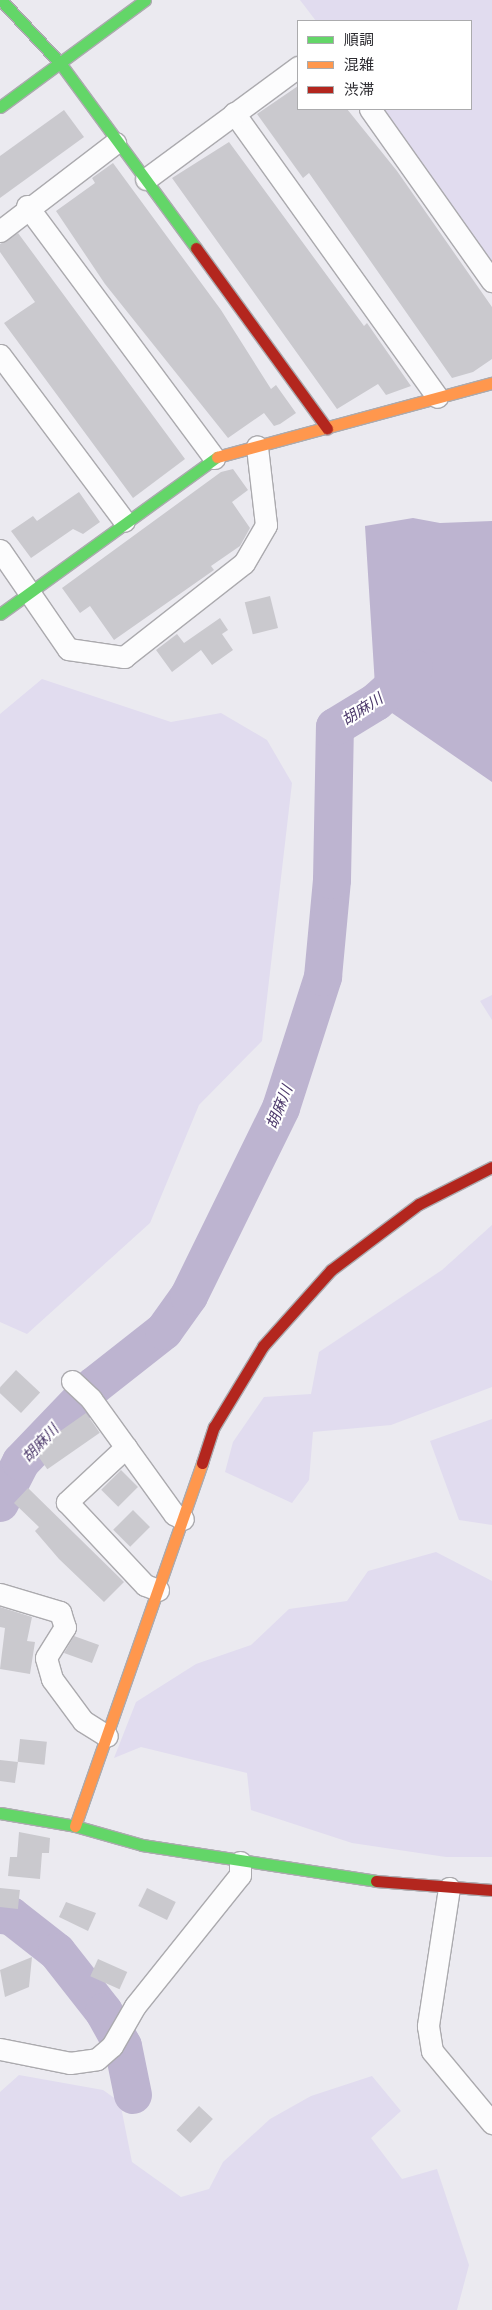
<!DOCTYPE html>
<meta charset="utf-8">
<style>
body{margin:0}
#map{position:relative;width:492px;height:2310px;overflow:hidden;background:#ebeaf0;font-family:"Titillium Web","Noto Sans JP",sans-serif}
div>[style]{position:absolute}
.green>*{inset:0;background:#e1dcef}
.water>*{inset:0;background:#bdb4d0}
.river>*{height:38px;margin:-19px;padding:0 19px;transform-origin:19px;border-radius:19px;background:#bdb4d0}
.building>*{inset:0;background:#cac9ce;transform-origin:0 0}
.roads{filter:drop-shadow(1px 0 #abaaae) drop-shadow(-1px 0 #abaaae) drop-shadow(0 1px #abaaae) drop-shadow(0 -1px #abaaae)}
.street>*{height:21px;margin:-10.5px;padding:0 10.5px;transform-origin:10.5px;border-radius:10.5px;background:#fcfcfd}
.fast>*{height:11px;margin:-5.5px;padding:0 5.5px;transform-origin:5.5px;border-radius:5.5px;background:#63d668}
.slow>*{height:11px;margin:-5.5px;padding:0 5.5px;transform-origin:5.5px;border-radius:5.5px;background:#ff974d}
.jam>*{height:11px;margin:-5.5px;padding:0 5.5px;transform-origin:5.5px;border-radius:5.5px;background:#b3261e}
span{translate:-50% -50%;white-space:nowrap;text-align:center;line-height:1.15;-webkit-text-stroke:4px #fff;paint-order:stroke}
.water-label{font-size:15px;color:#4c396b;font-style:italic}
.legend{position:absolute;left:297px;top:20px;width:175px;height:90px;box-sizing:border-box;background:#fff;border:1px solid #ababad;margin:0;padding:6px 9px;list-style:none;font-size:15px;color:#2d2c31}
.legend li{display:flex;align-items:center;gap:10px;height:25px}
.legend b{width:25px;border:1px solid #ababad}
</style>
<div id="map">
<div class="green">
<div style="clip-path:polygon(300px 0,492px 0,492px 262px,383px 109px,471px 109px,471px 21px,316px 21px)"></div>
<div style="clip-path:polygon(42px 679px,171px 722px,221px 713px,267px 740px,292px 783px,262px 1041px,199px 1105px,150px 1223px,27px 1334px,0 1322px,0 714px)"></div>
<div style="clip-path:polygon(492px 995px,492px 1020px,480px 1001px)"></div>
<div style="clip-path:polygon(492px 1225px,492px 1387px,391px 1425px,313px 1432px,309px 1480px,292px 1503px,225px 1472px,233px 1442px,264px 1397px,311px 1394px,319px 1352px,442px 1270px)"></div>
<div style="clip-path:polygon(492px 1419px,492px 1525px,459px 1520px,430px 1441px)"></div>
<div style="clip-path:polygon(436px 1552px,492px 1581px,492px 1857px,446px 1857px,352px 1843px,251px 1810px,247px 1773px,141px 1747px,114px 1758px,136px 1702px,196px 1664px,251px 1645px,289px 1609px,347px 1601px,368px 1571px)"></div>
<div style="clip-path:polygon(19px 2075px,103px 2090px,120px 2102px,132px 2162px,181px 2197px,209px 2189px,223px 2162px,270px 2119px,311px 2096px,372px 2076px,401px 2111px,371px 2138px,402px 2179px,437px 2169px,469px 2265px,457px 2310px,0 2310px,0 2092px)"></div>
</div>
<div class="water">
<div style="clip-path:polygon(413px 518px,440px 523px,492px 521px,492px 782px,376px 702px,365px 526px)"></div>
</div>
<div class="river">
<div style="left:0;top:1503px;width:46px;rotate:-62.9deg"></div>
<div style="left:21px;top:1462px;width:105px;rotate:-46.2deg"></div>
<div style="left:94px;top:1386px;width:89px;rotate:-38.2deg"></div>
<div style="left:164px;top:1331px;width:43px;rotate:-54.5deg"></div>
<div style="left:189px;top:1296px;width:209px;rotate:-63.9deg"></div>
<div style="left:281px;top:1108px;width:138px;rotate:-72.2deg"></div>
<div style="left:323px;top:977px;width:97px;rotate:-84.7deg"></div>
<div style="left:332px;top:880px;width:153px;rotate:-88.9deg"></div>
<div style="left:335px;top:727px;width:48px;rotate:-31.4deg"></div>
<div style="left:376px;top:702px;width:51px;rotate:-41.8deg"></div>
<div style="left:0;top:1915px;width:11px;rotate:5deg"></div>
<div style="left:11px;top:1916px;width:58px;rotate:38deg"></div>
<div style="left:57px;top:1952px;width:76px;rotate:51.9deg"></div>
<div style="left:104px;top:2012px;width:39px;rotate:61deg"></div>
<div style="left:123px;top:2046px;width:50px;rotate:78.5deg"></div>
</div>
<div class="building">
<div style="clip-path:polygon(298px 86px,298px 109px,347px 109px,397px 171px,492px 307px,492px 359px,473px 372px,452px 378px,309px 173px,303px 178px,257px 114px)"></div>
<div style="clip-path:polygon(64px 110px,84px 137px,0 198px,0 156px)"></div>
<div style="clip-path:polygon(229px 142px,364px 326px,367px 323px,411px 386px,386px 395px,378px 384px,337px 409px,172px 178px)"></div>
<div style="clip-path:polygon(113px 163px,221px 310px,271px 389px,276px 385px,296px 413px,280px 424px,274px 426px,264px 413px,228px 438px,105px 284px,56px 211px,95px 183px,92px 178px)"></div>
<div style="clip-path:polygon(18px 233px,185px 459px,133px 498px,4px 323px,35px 302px,0 252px,0 244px)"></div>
<div style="clip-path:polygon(233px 469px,248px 490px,232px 502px,250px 528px,240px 546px,211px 566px,214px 570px,114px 640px,90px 606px,80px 613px,62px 588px,221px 472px)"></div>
<div style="clip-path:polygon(79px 492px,100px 522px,83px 534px,73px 529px,31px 558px,11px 531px,33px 516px,37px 521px)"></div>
<div style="left:270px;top:596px;width:33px;height:26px;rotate:76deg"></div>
<div style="clip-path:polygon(220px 618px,228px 630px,222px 634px,233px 650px,212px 665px,201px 650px,172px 672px,156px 650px,177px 634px,184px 643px)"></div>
<div style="left:16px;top:1370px;width:33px;height:28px;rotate:43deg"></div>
<div style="left:86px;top:1413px;width:24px;height:64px;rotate:55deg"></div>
<div style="left:121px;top:1470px;width:24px;height:28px;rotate:45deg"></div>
<div style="clip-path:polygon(28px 1488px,124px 1582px,104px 1602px,59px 1559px,35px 1531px,39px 1527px,14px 1503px)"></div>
<div style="left:133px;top:1510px;width:24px;height:28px;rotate:45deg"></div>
<div style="clip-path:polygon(0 1607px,32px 1617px,27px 1641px,35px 1642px,30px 1674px,0 1669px,5px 1628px,0 1627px)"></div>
<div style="clip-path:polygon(74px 1636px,99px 1645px,92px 1663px,64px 1653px)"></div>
<div style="left:20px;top:1739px;width:27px;height:23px;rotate:6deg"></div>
<div style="clip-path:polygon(0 1760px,18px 1762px,15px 1783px,0 1781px)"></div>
<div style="clip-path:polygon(19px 1832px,50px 1838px,49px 1853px,42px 1853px,40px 1879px,8px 1876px,10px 1857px,17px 1857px)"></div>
<div style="left:0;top:1888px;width:20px;height:19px;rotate:6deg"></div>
<div style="left:147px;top:1888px;width:32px;height:20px;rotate:26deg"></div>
<div style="clip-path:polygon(66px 1902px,96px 1913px,88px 1931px,59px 1917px)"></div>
<div style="clip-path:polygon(32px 1957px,29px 1987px,5px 1997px,0 1970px)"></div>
<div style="left:98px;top:1959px;width:32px;height:19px;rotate:24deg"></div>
<div style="left:199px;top:2106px;width:19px;height:33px;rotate:43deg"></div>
</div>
<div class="roads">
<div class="street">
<div style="left:370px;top:109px;width:211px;rotate:54.7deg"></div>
<div style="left:234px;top:113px;width:349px;rotate:54.4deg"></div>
<div style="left:146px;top:179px;width:189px;rotate:-36.4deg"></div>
<div style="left:27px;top:206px;width:314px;rotate:53.4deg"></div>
<div style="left:0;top:231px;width:145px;rotate:-37.4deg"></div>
<div style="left:0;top:355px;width:207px;rotate:53.2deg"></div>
<div style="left:0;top:550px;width:120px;rotate:55.5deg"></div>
<div style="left:68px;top:649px;width:57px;rotate:8.1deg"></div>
<div style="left:124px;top:657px;width:152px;rotate:-38.1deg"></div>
<div style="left:244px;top:563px;width:44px;rotate:-59.9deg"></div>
<div style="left:266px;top:525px;width:79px;rotate:-96.6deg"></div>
<div style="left:72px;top:1381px;width:26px;rotate:43deg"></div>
<div style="left:91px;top:1399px;width:142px;rotate:54.2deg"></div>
<div style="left:174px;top:1514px;width:10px;rotate:29deg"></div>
<div style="left:126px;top:1447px;width:81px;rotate:137deg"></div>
<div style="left:67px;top:1502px;width:114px;rotate:46.8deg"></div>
<div style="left:145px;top:1585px;width:14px;rotate:21deg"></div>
<div style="left:0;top:1594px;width:63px;rotate:16.7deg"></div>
<div style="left:60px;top:1612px;width:16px;rotate:72deg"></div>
<div style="left:65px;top:1627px;width:36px;rotate:122deg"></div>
<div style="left:46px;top:1658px;width:22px;rotate:74deg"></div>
<div style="left:52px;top:1679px;width:52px;rotate:53.6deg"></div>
<div style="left:83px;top:1721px;width:28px;rotate:32deg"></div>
<div style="left:449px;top:1888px;width:140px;rotate:98.7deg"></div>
<div style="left:428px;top:2026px;width:25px;rotate:81deg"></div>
<div style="left:432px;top:2051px;width:94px;rotate:50.2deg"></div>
<div style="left:0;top:2049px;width:71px;rotate:11.3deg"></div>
<div style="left:70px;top:2063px;width:27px;rotate:-8deg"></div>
<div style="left:97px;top:2059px;width:20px;rotate:-41deg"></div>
<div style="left:112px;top:2046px;width:46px;rotate:-60.1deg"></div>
<div style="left:135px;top:2006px;width:168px;rotate:-51.3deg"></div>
<div style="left:240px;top:1875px;width:13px;rotate:-90deg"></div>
</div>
<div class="fast">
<div style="left:1px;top:0;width:86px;rotate:46.9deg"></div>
<div style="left:60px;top:63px;width:230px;rotate:53.7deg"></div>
<div style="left:0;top:107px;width:180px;rotate:-36.4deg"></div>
<div style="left:0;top:614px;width:268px;rotate:-35.9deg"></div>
<div style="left:0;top:1813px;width:76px;rotate:9.8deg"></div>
<div style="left:75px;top:1826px;width:70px;rotate:15.8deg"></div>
<div style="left:142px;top:1845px;width:237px;rotate:8.7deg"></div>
</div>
<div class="slow">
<div style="left:217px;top:457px;width:285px;rotate:-15.1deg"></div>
<div style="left:75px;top:1826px;width:385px;rotate:-70.7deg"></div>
</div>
<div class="jam">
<div style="left:196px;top:248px;width:223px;rotate:54deg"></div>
<div style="left:202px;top:1463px;width:38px;rotate:-72deg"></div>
<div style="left:214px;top:1427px;width:95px;rotate:-58.8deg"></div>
<div style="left:263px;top:1346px;width:102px;rotate:-48.2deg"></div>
<div style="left:331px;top:1270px;width:110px;rotate:-36.9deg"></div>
<div style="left:419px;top:1204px;width:82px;rotate:-26.9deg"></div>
<div style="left:376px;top:1881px;width:116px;rotate:4.4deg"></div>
</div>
</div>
<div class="water-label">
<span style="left:362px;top:709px;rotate:-33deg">胡麻川</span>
<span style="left:279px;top:1107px;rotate:-68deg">胡麻川</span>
<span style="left:40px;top:1443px;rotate:-47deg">胡麻川</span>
</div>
<ul class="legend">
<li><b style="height:6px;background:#63d668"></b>順調</li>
<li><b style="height:6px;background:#ff974d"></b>混雑</li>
<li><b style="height:6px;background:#b3261e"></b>渋滞</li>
</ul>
</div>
